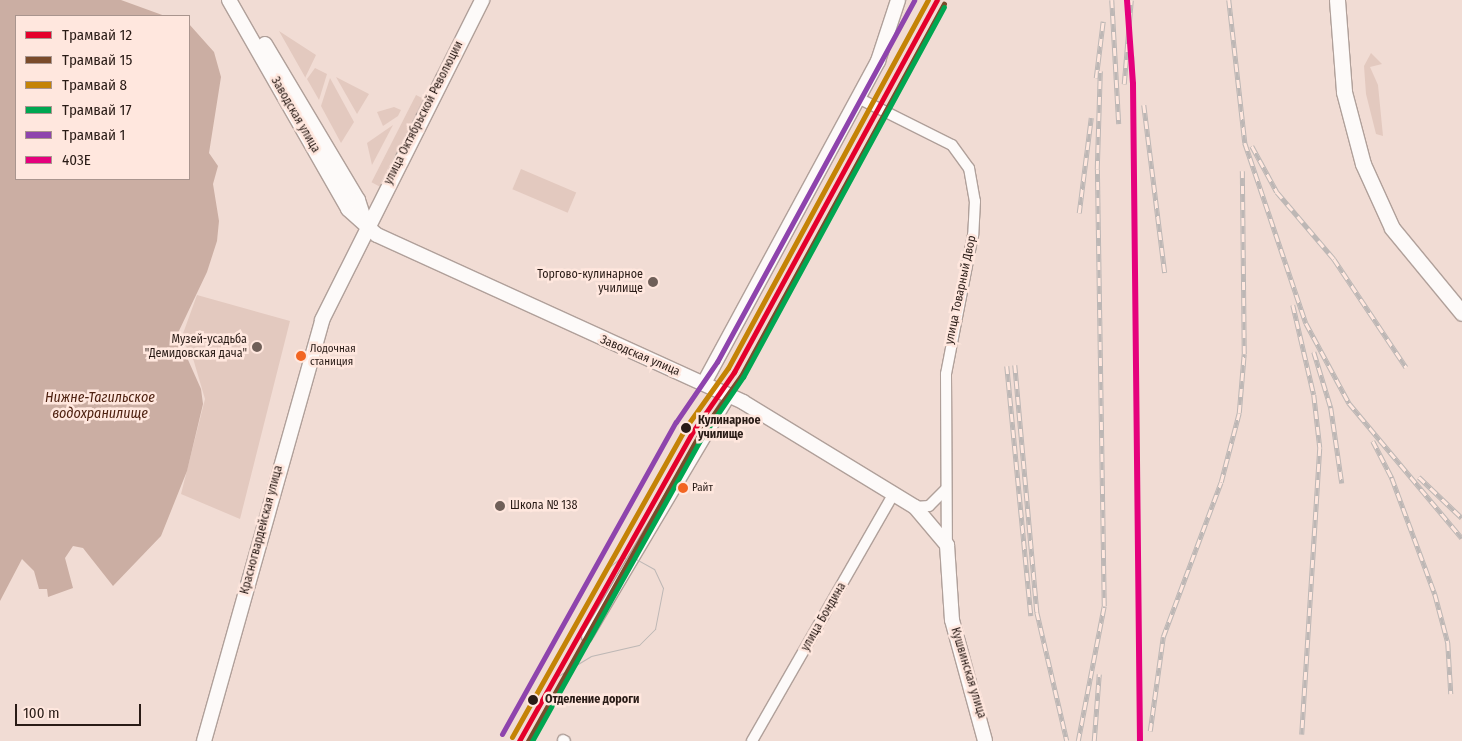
<!DOCTYPE html>
<meta charset="utf-8">
<style>
body{margin:0}
#map{position:relative;width:1462px;height:741px;overflow:hidden;background:#f1dcd4;font-family:"Fira Sans Condensed",sans-serif}
div>[style]{position:absolute}
.green>*{inset:0;background:#e3c9bf;transform-origin:0 0}
.water>*{inset:0;background:#cbaea3}
.roads{filter:drop-shadow(1px 0 #b0a09a) drop-shadow(-1px 0 #b0a09a) drop-shadow(0 1px #b0a09a) drop-shadow(0 -1px #b0a09a)}
.street>*{height:10px;margin:-5px;padding:0 5px;transform-origin:5px;border-radius:5px;background:#fdfaf9}
.secondary>*{height:14px;margin:-7px;padding:0 7px;transform-origin:7px;border-radius:7px;background:#fdfaf9}
.primary>*{height:15px;margin:-7.5px;padding:0 7.5px;transform-origin:7.5px;border-radius:7.5px;background:#fdfaf9}
.tram>*{height:1px;margin:-0.5px;padding:0 0.5px;transform-origin:0.5px;border-radius:0.5px;background:#bdb7b5}
.rail>*{height:4.5px;margin-top:-2.25px;transform-origin:0;background:repeating-linear-gradient(90deg,#ffe7de 0 8px,#bdb7b5 0 16px);box-sizing:border-box;border-block:1px solid #bdb7b5}
.rail-1>*{height:6px;margin:-3px;padding:0 3px;transform-origin:3px;border-radius:3px;background:#e5007d}
.tram-1>*{height:5px;margin:-2.5px;padding:0 2.5px;transform-origin:2.5px;border-radius:2.5px;background:#e4002b}
.tram-2>*{height:5px;margin:-2.5px;padding:0 2.5px;transform-origin:2.5px;border-radius:2.5px;background:#7a4b2a}
.tram-3>*{height:5px;margin:-2.5px;padding:0 2.5px;transform-origin:2.5px;border-radius:2.5px;background:#c48306}
.tram-4>*{height:5px;margin:-2.5px;padding:0 2.5px;transform-origin:2.5px;border-radius:2.5px;background:#00a651}
.tram-5>*{height:5px;margin:-2.5px;padding:0 2.5px;transform-origin:2.5px;border-radius:2.5px;background:#8e44ad}
.dots>*{width:14px;height:14px;translate:-50% -50%;box-sizing:border-box;border:2px solid #ffe7de;border-radius:50%}
span{translate:-50% -50%;white-space:nowrap;text-align:center;line-height:1.15;-webkit-text-stroke:5px #ffe7de;paint-order:stroke}
.bus-label{font-size:11px;color:#291b16}
.left{translate:0 -50%;text-align:left}
.street-label{font-size:12px;color:#291b16}
.poi-label{font-size:12px;color:#291b16}
.right{translate:-100% -50%;text-align:right}
.stop-label{font-size:12px;color:#291b16;font-weight:700}
.water-label{font-size:14px;color:#4e2110;font-style:italic}
.legend{position:absolute;left:15px;top:15px;width:175px;height:165px;box-sizing:border-box;background:#ffe7de;border:1px solid #a9958e;margin:0;padding:6px 9px;list-style:none;font-size:15px;color:#291b16}
.legend li{display:flex;align-items:center;gap:10px;height:25px}
.legend b{width:25px;border:1px solid #a9958e}
.scale{position:absolute;left:15px;top:704px;width:126px;height:22px;box-sizing:border-box;border:2px solid #291b16;border-top:0;padding-left:6px;font-size:15px;line-height:18px;white-space:nowrap;color:#291b16;-webkit-text-stroke:4px #ffe7de;paint-order:stroke}
</style>
<div id="map">
<div class="green">
<div style="clip-path:polygon(279px 31px,316px 55px,305px 78px,305px 77px)"></div>
<div style="clip-path:polygon(1371px 53px,1382px 64px,1370px 67px,1378px 85px,1383px 136px,1376px 134px,1366px 94px,1364px 66px)"></div>
<div style="clip-path:polygon(315px 68px,327px 74px,319px 100px,307px 79px)"></div>
<div style="clip-path:polygon(336px 77px,369px 94px,357px 114px)"></div>
<div style="clip-path:polygon(330px 78px,354px 122px,341px 143px,321px 106px)"></div>
<div style="left:416px;top:95px;width:9px;height:98px;rotate:27deg"></div>
<div style="clip-path:polygon(394px 107px,401px 110px,398px 116px,383px 126px,377px 112px)"></div>
<div style="clip-path:polygon(393px 125px,372px 165px,367px 143px)"></div>
<div style="left:521px;top:169px;width:60px;height:22px;rotate:23deg"></div>
<div style="clip-path:polygon(197px 295px,290px 321px,240px 519px,181px 494px,205px 399px,192px 355px,181px 339px)"></div>
</div>
<div class="water">
<div style="clip-path:polygon(0 0,121px 0,165px 16px,16px 16px,16px 179px,189px 179px,189px 24px,214px 52px,221px 77px,209px 153px,218px 166px,213px 184px,219px 221px,217px 241px,207px 272px,177px 335px,201px 389px,203px 404px,187px 471px,161px 536px,113px 586px,83px 548px,73px 546px,65px 558px,73px 588px,48px 597px,47px 589px,39px 589px,34px 571px,22px 559px,0 601px)"></div>
</div>
<div class="roads">
<div class="street">
<div style="left:858px;top:98px;width:105px;rotate:26.6deg"></div>
<div style="left:952px;top:145px;width:29px;rotate:54deg"></div>
<div style="left:969px;top:168px;width:34px;rotate:80deg"></div>
<div style="left:975px;top:201px;width:34px;rotate:93deg"></div>
<div style="left:973px;top:235px;width:142px;rotate:101deg"></div>
<div style="left:946px;top:374px;width:171px;rotate:89.7deg"></div>
<div style="left:915px;top:507px;width:14px;rotate:-4deg"></div>
<div style="left:929px;top:506px;width:24px;rotate:-45deg"></div>
<div style="left:587px;top:637px;width:280px;rotate:-59.3deg"></div>
<div style="left:563px;top:740px;width:2px;rotate:27deg"></div>
<div style="left:752px;top:741px;width:286px;rotate:-60.2deg"></div>
</div>
<div class="secondary">
<div style="left:229px;top:0;width:241px;rotate:60.3deg"></div>
<div style="left:348px;top:209px;width:39px;rotate:42deg"></div>
<div style="left:377px;top:235px;width:402px;rotate:24.5deg"></div>
<div style="left:743px;top:402px;width:202px;rotate:31.4deg"></div>
<div style="left:915px;top:507px;width:50px;rotate:49.9deg"></div>
<div style="left:947px;top:545px;width:75px;rotate:86.2deg"></div>
<div style="left:952px;top:620px;width:125px;rotate:74.7deg"></div>
<div style="left:265px;top:44px;width:182px;rotate:59.2deg"></div>
<div style="left:358px;top:200px;width:26px;rotate:72deg"></div>
<div style="left:704px;top:383px;width:366px;rotate:-61.6deg"></div>
<div style="left:878px;top:61px;width:64px;rotate:-71.8deg"></div>
<div style="left:204px;top:741px;width:437px;rotate:-74.3deg"></div>
<div style="left:322px;top:320px;width:358px;rotate:-63.4deg"></div>
</div>
<div class="primary">
<div style="left:1337px;top:0;width:92px;rotate:85.6deg"></div>
<div style="left:1344px;top:92px;width:74px;rotate:75.2deg"></div>
<div style="left:1363px;top:164px;width:70px;rotate:65.6deg"></div>
<div style="left:1392px;top:228px;width:110px;rotate:50.5deg"></div>
</div>
</div>
<div class="tram">
<div style="left:553px;top:679px;width:44px;rotate:-31.2deg"></div>
<div style="left:591px;top:656px;width:49px;rotate:-12.9deg"></div>
<div style="left:639px;top:645px;width:23px;rotate:-45deg"></div>
<div style="left:655px;top:629px;width:42px;rotate:-79deg"></div>
<div style="left:663px;top:588px;width:21px;rotate:-115deg"></div>
<div style="left:654px;top:569px;width:25px;rotate:-151deg"></div>
<div style="left:632px;top:557px;width:13px;rotate:171deg"></div>
<div style="left:619px;top:559px;width:14px;rotate:141deg"></div>
</div>
<div class="rail">
<div style="left:1112px;top:0;width:124px;rotate:86.8deg"></div>
<div style="left:1229px;top:0;width:144px;rotate:83.6deg"></div>
<div style="left:1245px;top:143px;width:190px;rotate:71.3deg"></div>
<div style="left:1306px;top:323px;width:91px;rotate:61.7deg"></div>
<div style="left:1349px;top:403px;width:176px;rotate:50.1deg"></div>
<div style="left:1132px;top:56px;width:28px;rotate:88deg"></div>
<div style="left:1096px;top:78px;width:57px;rotate:-83deg"></div>
<div style="left:1124px;top:84px;width:84px;rotate:-85.2deg"></div>
<div style="left:1144px;top:105px;width:169px;rotate:82.9deg"></div>
<div style="left:1252px;top:146px;width:52px;rotate:61.5deg"></div>
<div style="left:1277px;top:192px;width:88px;rotate:49.6deg"></div>
<div style="left:1334px;top:259px;width:130px;rotate:56.3deg"></div>
<div style="left:1079px;top:213px;width:96px;rotate:-82.8deg"></div>
<div style="left:1293px;top:305px;width:92px;rotate:76.9deg"></div>
<div style="left:1314px;top:395px;width:53px;rotate:83.5deg"></div>
<div style="left:1320px;top:448px;width:287px;rotate:93.6deg"></div>
<div style="left:1314px;top:352px;width:59px;rotate:73.1deg"></div>
<div style="left:1331px;top:408px;width:76px;rotate:81.7deg"></div>
<div style="left:1015px;top:365px;width:248px;rotate:84.9deg"></div>
<div style="left:1037px;top:612px;width:132px;rotate:76.9deg"></div>
<div style="left:1007px;top:366px;width:251px;rotate:84.5deg"></div>
<div style="left:1373px;top:441px;width:42px;rotate:62.8deg"></div>
<div style="left:1392px;top:478px;width:124px;rotate:69.7deg"></div>
<div style="left:1435px;top:594px;width:51px;rotate:75.1deg"></div>
<div style="left:1448px;top:643px;width:51px;rotate:86.6deg"></div>
<div style="left:1419px;top:477px;width:59px;rotate:43.6deg"></div>
<div style="left:1150px;top:731px;width:95px;rotate:-82.1deg"></div>
<div style="left:1163px;top:637px;width:165px;rotate:-69.5deg"></div>
<div style="left:1221px;top:482px;width:71px;rotate:-75.4deg"></div>
<div style="left:1239px;top:413px;width:59px;rotate:-85.2deg"></div>
<div style="left:1244px;top:354px;width:183px;rotate:-90.6deg"></div>
<div style="left:1078px;top:741px;width:137px;rotate:-79.1deg"></div>
<div style="left:1104px;top:606px;width:437px;rotate:-90.9deg"></div>
<div style="left:1097px;top:169px;width:98px;rotate:-88.2deg"></div>
<div style="left:1094px;top:741px;width:67px;rotate:-85.7deg"></div>
</div>
<div class="rail-1">
<div style="left:1127px;top:0;width:84px;rotate:85.9deg"></div>
<div style="left:1133px;top:84px;width:657px;rotate:89.39deg"></div>
</div>
<div class="tram-1">
<div style="left:519px;top:741px;width:355px;rotate:-60.7deg"></div>
<div style="left:693px;top:431px;width:72px;rotate:-55.2deg"></div>
<div style="left:734px;top:372px;width:424px;rotate:-61.4deg"></div>
</div>
<div class="tram-2">
<div style="left:528px;top:741px;width:351px;rotate:-60.8deg"></div>
<div style="left:699px;top:435px;width:72px;rotate:-54.6deg"></div>
<div style="left:741px;top:376px;width:424px;rotate:-61.4deg"></div>
</div>
<div class="tram-3">
<div style="left:512px;top:737px;width:355px;rotate:-60.7deg"></div>
<div style="left:686px;top:427px;width:72px;rotate:-54.6deg"></div>
<div style="left:728px;top:368px;width:419px;rotate:-61.5deg"></div>
</div>
<div class="tram-4">
<div style="left:532px;top:741px;width:348px;rotate:-60.8deg"></div>
<div style="left:702px;top:437px;width:73px;rotate:-55.7deg"></div>
<div style="left:743px;top:377px;width:421px;rotate:-61.5deg"></div>
</div>
<div class="tram-5">
<div style="left:502px;top:734px;width:357px;rotate:-60.9deg"></div>
<div style="left:676px;top:422px;width:73px;rotate:-55.7deg"></div>
<div style="left:717px;top:362px;width:412px;rotate:-61.4deg"></div>
</div>
<div class="dots">
<div style="left:653px;top:282px;background:#6f5f58"></div>
<div style="left:257px;top:347px;background:#6f5f58"></div>
<div style="left:301px;top:356px;background:#f26522"></div>
<div style="left:686px;top:428px;background:#291b16"></div>
<div style="left:683px;top:488px;background:#f26522"></div>
<div style="left:500px;top:506px;background:#6f5f58"></div>
<div style="left:533px;top:700px;background:#291b16"></div>
</div>
<div class="bus-label">
<span class="left" style="left:310px;top:356px">Лодочная<br>станиция</span>
<span class="left" style="left:692px;top:488px">Райт</span>
</div>
<div class="street-label">
<span style="left:424px;top:113px;rotate:-63deg">улица Октябрьской Революции</span>
<span style="left:295px;top:115px;rotate:60deg">Заводская улица</span>
<span style="left:961px;top:290px;rotate:-78deg">улица Товарный Двор</span>
<span style="left:640px;top:356px;rotate:23deg">Заводская улица</span>
<span style="left:262px;top:530px;rotate:-75deg">Красногвардейская улица</span>
<span style="left:824px;top:617px;rotate:-60deg">улица Бондина</span>
<span style="left:968px;top:673px;rotate:73deg">Кушвинская улица</span>
</div>
<div class="poi-label">
<span class="right" style="left:643px;top:282px">Торгово-кулинарное<br>училище</span>
<span class="right" style="left:247px;top:347px">Музей-усадьба<br>"Демидовская дача"</span>
<span class="left" style="left:510px;top:506px">Школа № 138</span>
</div>
<div class="stop-label">
<span class="left" style="left:698px;top:428px">Кулинарное<br>училище</span>
<span class="left" style="left:545px;top:700px">Отделение дороги</span>
</div>
<div class="water-label">
<span style="left:100px;top:406px">Нижне-Тагильское<br>водохранилище</span>
</div>
<ul class="legend">
<li><b style="height:6px;background:#e4002b"></b>Трамвай 12</li>
<li><b style="height:6px;background:#7a4b2a"></b>Трамвай 15</li>
<li><b style="height:6px;background:#c48306"></b>Трамвай 8</li>
<li><b style="height:6px;background:#00a651"></b>Трамвай 17</li>
<li><b style="height:6px;background:#8e44ad"></b>Трамвай 1</li>
<li><b style="height:6px;background:#e5007d"></b>403Е</li>
</ul>
<div class="scale">100 m</div>
</div>
